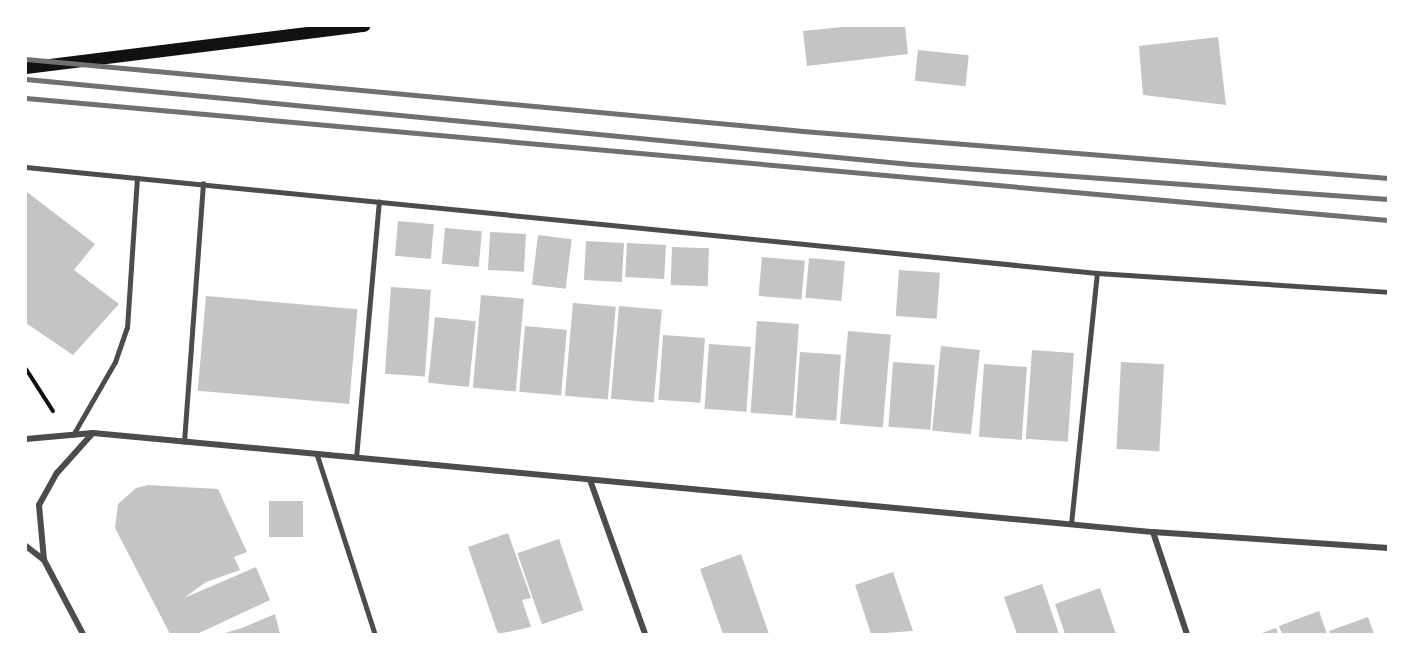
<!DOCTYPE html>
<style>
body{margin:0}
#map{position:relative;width:1414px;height:660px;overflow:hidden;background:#fff;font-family:"Golos Text",sans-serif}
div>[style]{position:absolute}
.building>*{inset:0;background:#c4c4c4;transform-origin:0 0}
.path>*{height:4px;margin:-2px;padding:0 2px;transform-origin:2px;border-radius:2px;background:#111}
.service>*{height:4.5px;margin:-2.25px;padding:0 2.25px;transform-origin:2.25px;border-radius:2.25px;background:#4c4c4c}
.minor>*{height:6px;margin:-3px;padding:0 3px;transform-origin:3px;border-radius:3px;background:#4c4c4c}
.secondary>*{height:12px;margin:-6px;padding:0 6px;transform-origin:6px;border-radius:6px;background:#111}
.rail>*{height:4.5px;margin:-2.25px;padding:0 2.25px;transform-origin:2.25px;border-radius:2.25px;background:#707070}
span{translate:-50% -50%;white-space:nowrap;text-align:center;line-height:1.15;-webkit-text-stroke:5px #fff;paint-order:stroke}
.frame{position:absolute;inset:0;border:27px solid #fff;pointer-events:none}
</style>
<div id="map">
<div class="building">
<div style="clip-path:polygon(852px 26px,905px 26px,908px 54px,807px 66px,803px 31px)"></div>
<div style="clip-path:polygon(1218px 37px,1226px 105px,1143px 95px,1139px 46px)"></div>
<div style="left:918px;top:50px;width:51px;height:31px;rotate:6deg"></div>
<div style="clip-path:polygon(27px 192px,95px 244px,74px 270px,119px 304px,73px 355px,26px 323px)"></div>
<div style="left:398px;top:221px;width:36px;height:35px;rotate:5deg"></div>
<div style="left:445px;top:228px;width:37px;height:36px;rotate:5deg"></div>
<div style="left:490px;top:232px;width:36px;height:38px;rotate:3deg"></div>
<div style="left:538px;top:235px;width:34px;height:50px;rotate:7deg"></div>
<div style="left:586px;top:241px;width:38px;height:39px;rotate:3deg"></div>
<div style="left:627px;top:243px;width:39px;height:34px;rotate:3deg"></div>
<div style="left:672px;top:247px;width:37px;height:38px;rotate:2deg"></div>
<div style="left:762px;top:257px;width:43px;height:39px;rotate:5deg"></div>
<div style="left:809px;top:258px;width:36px;height:40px;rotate:5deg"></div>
<div style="left:899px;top:270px;width:41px;height:46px;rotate:4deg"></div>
<div style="left:391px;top:287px;width:40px;height:87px;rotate:4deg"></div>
<div style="left:481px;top:295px;width:43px;height:93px;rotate:5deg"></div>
<div style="left:206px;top:296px;width:152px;height:95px;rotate:5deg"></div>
<div style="left:573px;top:303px;width:43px;height:93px;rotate:5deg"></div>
<div style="left:619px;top:306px;width:43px;height:93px;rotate:5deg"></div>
<div style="left:435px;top:317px;width:41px;height:66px;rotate:6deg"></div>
<div style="left:757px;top:321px;width:42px;height:92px;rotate:4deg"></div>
<div style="left:525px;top:326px;width:42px;height:66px;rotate:5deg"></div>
<div style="left:848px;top:331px;width:43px;height:93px;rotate:5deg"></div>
<div style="left:663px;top:335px;width:42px;height:65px;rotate:4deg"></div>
<div style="left:709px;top:344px;width:42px;height:65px;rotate:4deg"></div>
<div style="left:941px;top:346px;width:39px;height:85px;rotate:6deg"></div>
<div style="left:1032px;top:350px;width:42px;height:89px;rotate:4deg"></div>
<div style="left:800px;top:352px;width:41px;height:66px;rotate:4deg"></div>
<div style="left:893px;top:362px;width:42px;height:65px;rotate:4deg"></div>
<div style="left:1121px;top:362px;width:43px;height:87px;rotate:3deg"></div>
<div style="left:984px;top:364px;width:43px;height:73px;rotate:4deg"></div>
<div style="clip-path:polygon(148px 485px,218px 489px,247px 552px,234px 557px,240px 570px,206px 582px,184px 598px,256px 567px,270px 600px,197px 634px,170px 634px,115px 528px,118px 504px,136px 488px)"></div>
<div style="left:269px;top:501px;width:34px;height:36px"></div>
<div style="clip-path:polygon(508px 533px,531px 598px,522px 600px,531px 627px,498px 634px,468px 547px)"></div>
<div style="left:559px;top:539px;width:75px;height:44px;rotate:71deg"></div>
<div style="clip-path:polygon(741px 554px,769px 634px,723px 634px,700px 569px)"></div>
<div style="clip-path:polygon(893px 572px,913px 631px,871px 634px,855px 585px)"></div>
<div style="clip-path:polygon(1042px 584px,1059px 634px,1017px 634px,1004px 597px)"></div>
<div style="clip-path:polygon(1100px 588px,1116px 634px,1065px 634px,1055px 604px)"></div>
<div style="clip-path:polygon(1319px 611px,1327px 634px,1282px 634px,1279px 626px)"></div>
<div style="clip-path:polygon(275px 614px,280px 634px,221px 634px,242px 628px)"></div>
<div style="clip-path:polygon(1368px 617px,1374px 634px,1330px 634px,1329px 631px)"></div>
<div style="clip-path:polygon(1276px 628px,1278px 634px,1259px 634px)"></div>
</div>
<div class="path">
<div style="left:26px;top:369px;width:50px;rotate:57.3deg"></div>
</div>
<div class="service">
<div style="left:26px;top:167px;width:1076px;rotate:5.65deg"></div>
<div style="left:1097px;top:273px;width:292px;rotate:3.7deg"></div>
<div style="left:73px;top:435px;width:84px;rotate:-60.1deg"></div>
<div style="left:115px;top:362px;width:36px;rotate:-71deg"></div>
<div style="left:127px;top:328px;width:150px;rotate:-86.2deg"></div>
<div style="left:184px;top:442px;width:259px;rotate:-85.8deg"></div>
<div style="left:317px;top:454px;width:189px;rotate:72.1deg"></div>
<div style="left:356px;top:458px;width:257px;rotate:-84.9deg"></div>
<div style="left:1071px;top:524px;width:252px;rotate:-84.1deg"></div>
</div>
<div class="minor">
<div style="left:26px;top:439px;width:67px;rotate:-5.1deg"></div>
<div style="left:93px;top:433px;width:1065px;rotate:5.34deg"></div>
<div style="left:1153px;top:532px;width:236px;rotate:3.9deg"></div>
<div style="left:590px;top:480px;width:164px;rotate:70.3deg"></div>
<div style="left:1153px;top:532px;width:108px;rotate:71.6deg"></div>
<div style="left:26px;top:546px;width:23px;rotate:38deg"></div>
<div style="left:44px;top:560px;width:84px;rotate:62.2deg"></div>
<div style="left:44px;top:560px;width:55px;rotate:-95.2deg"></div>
<div style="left:39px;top:505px;width:37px;rotate:-61deg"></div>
<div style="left:57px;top:473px;width:52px;rotate:-48.1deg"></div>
</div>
<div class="secondary">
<div style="left:26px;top:68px;width:341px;rotate:-7.1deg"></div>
</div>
<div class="rail">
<div style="left:26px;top:59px;width:780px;rotate:5.29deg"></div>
<div style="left:803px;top:131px;width:587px;rotate:4.59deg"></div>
<div style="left:26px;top:79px;width:888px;rotate:5.49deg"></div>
<div style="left:910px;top:164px;width:479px;rotate:4.2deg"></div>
<div style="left:26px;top:98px;width:1367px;rotate:5.12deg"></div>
</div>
<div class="frame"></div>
</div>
